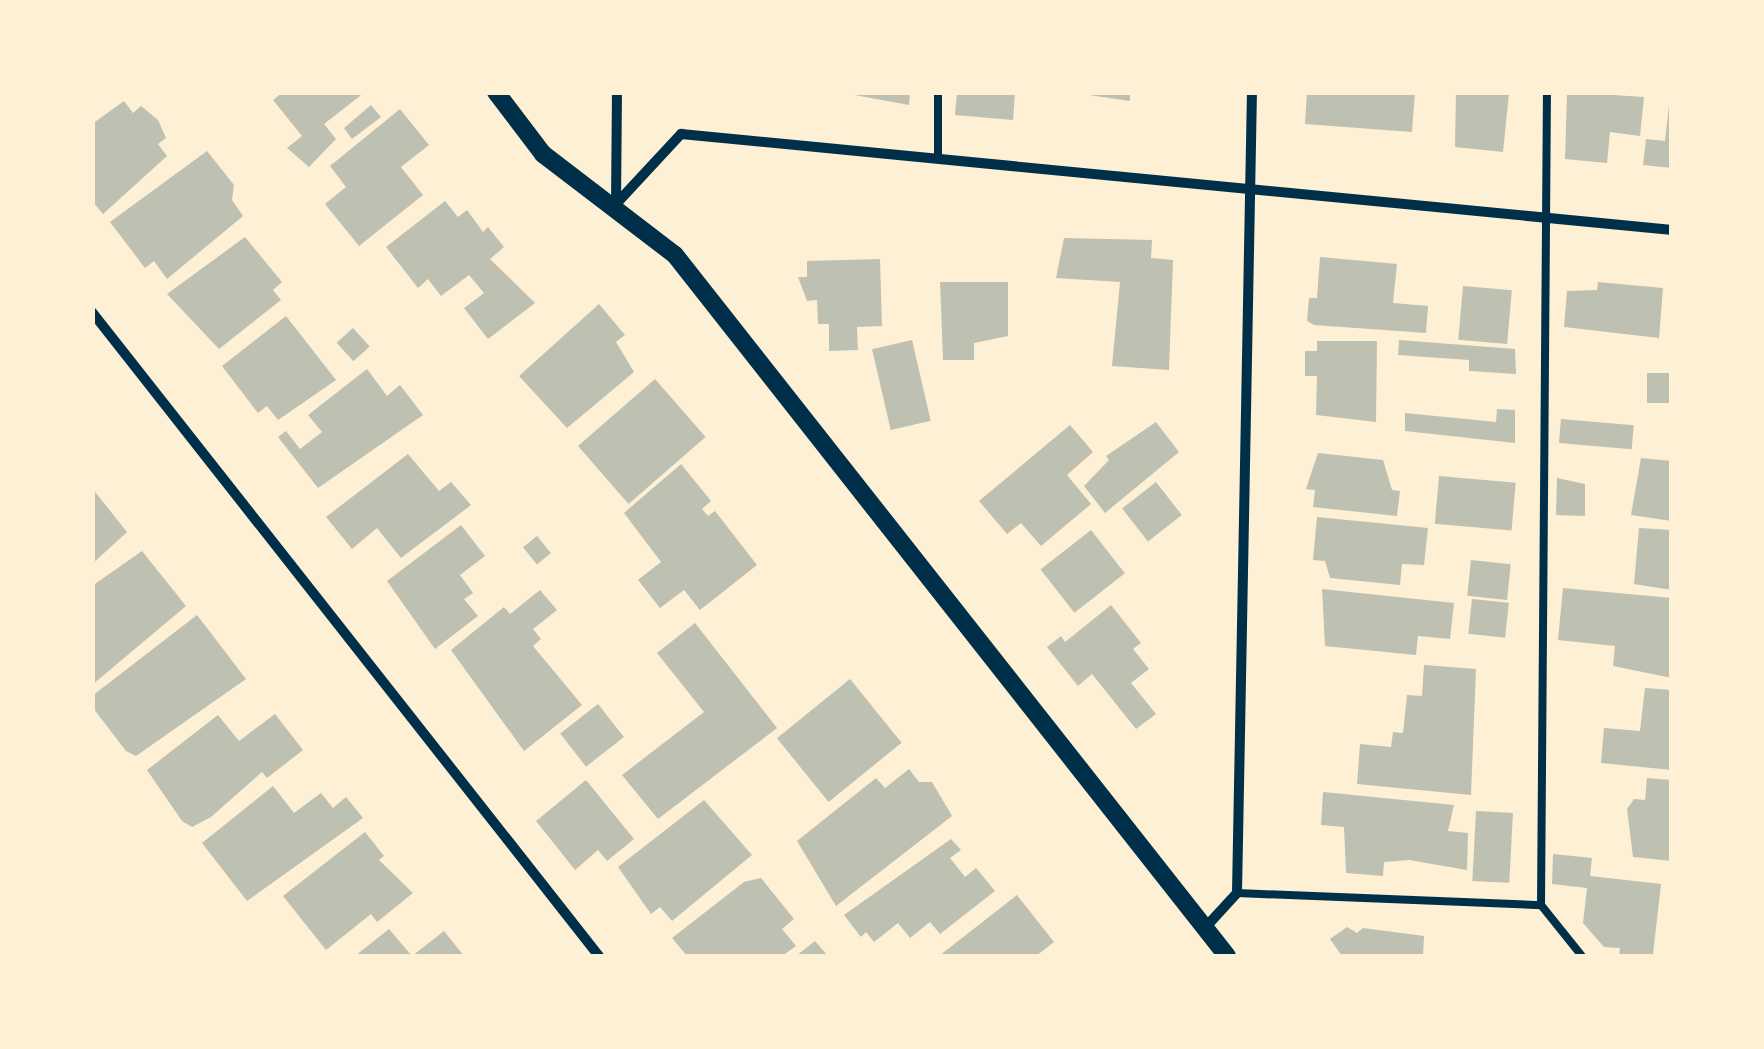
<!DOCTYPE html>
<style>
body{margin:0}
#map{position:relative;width:1764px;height:1049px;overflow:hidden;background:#fdf0d5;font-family:Spectral,serif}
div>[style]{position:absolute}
.building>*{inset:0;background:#bec0b2;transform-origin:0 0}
.service>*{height:8px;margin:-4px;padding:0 4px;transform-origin:4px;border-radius:4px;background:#003049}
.minor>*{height:10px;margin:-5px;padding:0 5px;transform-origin:5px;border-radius:5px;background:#003049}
.tertiary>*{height:18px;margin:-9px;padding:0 9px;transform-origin:9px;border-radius:9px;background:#003049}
span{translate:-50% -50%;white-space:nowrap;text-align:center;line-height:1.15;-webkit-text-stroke:8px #fdf0d5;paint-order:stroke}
.frame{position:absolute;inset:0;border:95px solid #fdf0d5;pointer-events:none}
</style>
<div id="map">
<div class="building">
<div style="clip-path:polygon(283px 92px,365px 92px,324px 124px,336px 139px,309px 167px,287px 148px,302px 136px,273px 100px)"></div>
<div style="clip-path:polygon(838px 92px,910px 92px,909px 105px)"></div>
<div style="clip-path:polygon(957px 92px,1015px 92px,1013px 120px,955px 115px)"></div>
<div style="clip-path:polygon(1068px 92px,1130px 92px,1130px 101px)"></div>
<div style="clip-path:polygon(1307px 92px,1415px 92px,1412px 132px,1305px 124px)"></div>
<div style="clip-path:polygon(1456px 92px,1509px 93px,1503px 152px,1455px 147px)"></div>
<div style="clip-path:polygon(1567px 92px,1644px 97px,1640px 136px,1610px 132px,1607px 163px,1565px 159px)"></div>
<div style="clip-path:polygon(124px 101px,133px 113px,141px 106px,158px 120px,166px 138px,158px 144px,167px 156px,103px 214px,92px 201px,92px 124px)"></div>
<div style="clip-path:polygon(371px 105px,381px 117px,352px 139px,344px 128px)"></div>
<div style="clip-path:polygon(1669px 105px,1672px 168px,1643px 165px,1646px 139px,1665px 141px)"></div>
<div style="clip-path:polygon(400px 109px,429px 145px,401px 167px,423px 195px,359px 246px,325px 204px,346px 187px,330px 166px)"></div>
<div style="clip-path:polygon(207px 151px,234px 185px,232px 200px,243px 216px,167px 279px,154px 261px,145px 268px,110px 222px)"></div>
<div style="clip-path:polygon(445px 201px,458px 217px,467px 210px,483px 232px,488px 227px,504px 247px,490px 259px,535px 303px,488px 339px,464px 308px,484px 293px,469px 275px,441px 296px,428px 279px,418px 288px,386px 247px)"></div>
<div style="clip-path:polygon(245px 237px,282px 282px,273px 290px,281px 300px,219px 349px,167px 294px)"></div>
<div style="clip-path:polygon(1064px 238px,1152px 240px,1151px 258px,1173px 260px,1169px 370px,1112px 366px,1120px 282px,1056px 278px)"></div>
<div style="clip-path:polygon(1320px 257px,1397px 264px,1393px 303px,1428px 306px,1426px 333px,1314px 325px,1307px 321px,1309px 298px,1317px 298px)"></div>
<div style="clip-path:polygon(880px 259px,882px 326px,857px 327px,858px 350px,829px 351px,829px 324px,818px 324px,817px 300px,807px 301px,798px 277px,807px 277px,807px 261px)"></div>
<div style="clip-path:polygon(940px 282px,1008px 282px,1008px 336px,974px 343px,974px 360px,943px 360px)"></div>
<div style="clip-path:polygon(1598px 282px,1663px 288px,1659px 338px,1564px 327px,1567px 291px,1597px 290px)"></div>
<div style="left:1463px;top:286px;width:49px;height:54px;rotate:5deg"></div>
<div style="clip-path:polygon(599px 304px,625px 335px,616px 342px,634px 372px,567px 428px,519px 376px)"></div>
<div style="clip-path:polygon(286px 316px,336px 380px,278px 420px,267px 406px,258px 413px,222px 366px)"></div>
<div style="left:353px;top:328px;width:25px;height:22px;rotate:48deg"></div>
<div style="left:912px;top:340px;width:83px;height:41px;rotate:77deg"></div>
<div style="clip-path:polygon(1399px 340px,1515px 349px,1516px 374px,1469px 371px,1469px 360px,1398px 355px)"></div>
<div style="clip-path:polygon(1317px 341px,1377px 341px,1376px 422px,1316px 415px,1317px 376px,1305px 376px,1305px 351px,1317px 351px)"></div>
<div style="clip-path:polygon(367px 369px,387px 396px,400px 385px,423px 415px,318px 488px,278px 437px,286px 431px,300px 449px,322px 432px,308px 415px)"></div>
<div style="left:1672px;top:373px;width:30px;height:25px;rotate:90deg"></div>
<div style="left:655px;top:379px;width:77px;height:102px;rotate:49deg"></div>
<div style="clip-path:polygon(1497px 409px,1515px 410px,1515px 443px,1405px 431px,1405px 413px,1496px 422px)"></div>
<div style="left:1561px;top:419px;width:73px;height:24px;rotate:5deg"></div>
<div style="clip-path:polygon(1156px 422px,1179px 452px,1105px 513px,1084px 486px,1109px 460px,1106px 456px)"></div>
<div style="clip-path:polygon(1070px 425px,1093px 452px,1067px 475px,1091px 504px,1041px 546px,1021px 523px,1007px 534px,979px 501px)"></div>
<div style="clip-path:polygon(1318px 453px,1383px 460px,1392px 490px,1400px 491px,1397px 516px,1313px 507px,1315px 490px,1306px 489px)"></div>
<div style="clip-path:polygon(408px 454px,439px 491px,451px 482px,471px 505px,401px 558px,377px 528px,352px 549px,326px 517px)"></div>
<div style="clip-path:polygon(1641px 458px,1672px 461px,1672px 521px,1631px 515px)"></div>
<div style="clip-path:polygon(681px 464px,711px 501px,702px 509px,708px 516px,715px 511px,757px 565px,700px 610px,684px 590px,660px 608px,638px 580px,661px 562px,624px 513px)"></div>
<div style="left:1439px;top:476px;width:77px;height:48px;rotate:5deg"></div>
<div style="clip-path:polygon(1557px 478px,1585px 484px,1585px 516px,1556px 515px)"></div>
<div style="left:1156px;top:482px;width:42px;height:43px;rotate:52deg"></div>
<div style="clip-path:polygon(92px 488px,127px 532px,92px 564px)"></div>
<div style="clip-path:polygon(1317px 517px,1428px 528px,1424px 565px,1402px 564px,1400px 585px,1330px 578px,1325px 561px,1313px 560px)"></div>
<div style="clip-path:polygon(461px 525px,485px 556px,460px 575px,473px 593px,464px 599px,478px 616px,435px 649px,387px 581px)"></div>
<div style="clip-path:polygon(1639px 528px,1672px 530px,1672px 590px,1634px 584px)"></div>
<div style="left:1091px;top:530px;width:55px;height:64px;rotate:52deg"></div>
<div style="left:537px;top:536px;width:22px;height:18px;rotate:51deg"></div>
<div style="clip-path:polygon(142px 551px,186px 606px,92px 685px,92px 586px)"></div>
<div style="left:1471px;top:560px;width:40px;height:36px;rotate:6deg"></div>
<div style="clip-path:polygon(1563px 588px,1672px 598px,1672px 678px,1613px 666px,1615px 646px,1558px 640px)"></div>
<div style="clip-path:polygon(1322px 589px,1454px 603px,1450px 639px,1418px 636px,1416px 655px,1325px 646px)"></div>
<div style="clip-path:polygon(540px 590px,557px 610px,533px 629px,541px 639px,533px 646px,582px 705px,524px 751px,451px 650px,504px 607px,510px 614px)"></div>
<div style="left:1472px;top:599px;width:37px;height:35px;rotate:6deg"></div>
<div style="clip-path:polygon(1111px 605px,1141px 643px,1133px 649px,1149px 669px,1131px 683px,1156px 714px,1136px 729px,1092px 674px,1078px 686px,1047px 647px,1061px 636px,1065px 642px)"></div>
<div style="clip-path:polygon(197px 615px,246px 679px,136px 756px,126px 751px,93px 708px,92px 696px)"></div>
<div style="clip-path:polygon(695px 623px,777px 728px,658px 819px,622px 775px,704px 712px,657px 653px)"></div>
<div style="clip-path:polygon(1424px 665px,1476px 669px,1471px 795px,1357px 784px,1360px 744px,1391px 747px,1393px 732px,1403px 733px,1407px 695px,1422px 696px)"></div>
<div style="left:850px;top:679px;width:82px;height:94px;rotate:51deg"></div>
<div style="clip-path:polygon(1645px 688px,1672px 690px,1672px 770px,1601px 763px,1604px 728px,1640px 731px)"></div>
<div style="left:598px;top:704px;width:42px;height:48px;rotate:52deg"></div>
<div style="clip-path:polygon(275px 714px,303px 750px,267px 778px,262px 772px,211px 817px,192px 827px,182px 821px,147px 770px,218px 715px,239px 741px)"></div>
<div style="clip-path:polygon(909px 769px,919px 782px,932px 782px,952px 816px,836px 906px,797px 841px,876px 778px,885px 788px)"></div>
<div style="clip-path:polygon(1647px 778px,1672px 780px,1672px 861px,1633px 857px,1627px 809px,1634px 799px,1645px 800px)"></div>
<div style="clip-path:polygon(586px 780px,634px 839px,607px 861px,598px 850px,575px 870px,536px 821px)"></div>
<div style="clip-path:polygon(273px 786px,294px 813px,321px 793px,333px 808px,346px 797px,363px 818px,247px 901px,202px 843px)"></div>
<div style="clip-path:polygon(1323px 792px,1454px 805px,1448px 831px,1468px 833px,1467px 870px,1409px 860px,1384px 862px,1383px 876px,1346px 873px,1344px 827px,1321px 825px)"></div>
<div style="clip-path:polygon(704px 800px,752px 855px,672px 921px,660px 907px,651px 914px,618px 867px)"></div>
<div style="left:1476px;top:811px;width:37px;height:70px;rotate:3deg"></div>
<div style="clip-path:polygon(365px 832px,384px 856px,379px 860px,413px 893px,377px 922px,371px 914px,326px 950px,283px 896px)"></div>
<div style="clip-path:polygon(951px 839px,961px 850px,950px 858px,965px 877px,976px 868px,995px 891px,940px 934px,930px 922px,910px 938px,898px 923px,874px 942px,866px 932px,861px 937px,844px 915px)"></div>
<div style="clip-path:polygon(1553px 854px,1592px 858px,1590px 876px,1661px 884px,1653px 954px,1619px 956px,1620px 948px,1604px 947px,1583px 923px,1587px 888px,1552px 884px)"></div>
<div style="clip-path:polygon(761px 878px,794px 919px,782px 929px,796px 946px,782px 956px,687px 956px,672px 938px,744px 882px)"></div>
<div style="clip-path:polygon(1017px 895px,1054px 942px,1036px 956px,939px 956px)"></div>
<div style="clip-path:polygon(1347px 927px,1357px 933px,1363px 928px,1424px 936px,1423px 956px,1342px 956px,1330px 939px)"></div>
<div style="clip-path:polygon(389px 929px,412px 956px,444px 931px,464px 956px,355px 956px)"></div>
<div style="clip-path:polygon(815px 941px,828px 956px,796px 956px)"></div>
</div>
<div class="service">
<div style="left:938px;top:159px;width:67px;rotate:-90deg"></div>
<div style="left:1237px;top:893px;width:304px;rotate:2.3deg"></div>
<div style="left:1541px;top:905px;width:65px;rotate:51.2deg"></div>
<div style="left:1541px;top:905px;width:813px;rotate:-89.58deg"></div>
</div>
<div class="minor">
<div style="left:616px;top:204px;width:96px;rotate:-47.1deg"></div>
<div style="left:681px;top:134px;width:996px;rotate:5.53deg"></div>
<div style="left:616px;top:204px;width:112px;rotate:-89.5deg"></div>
<div style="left:92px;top:312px;width:820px;rotate:51.79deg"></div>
<div style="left:1204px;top:929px;width:49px;rotate:-47.5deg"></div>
<div style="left:1237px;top:893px;width:801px;rotate:-88.93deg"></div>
</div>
<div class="tertiary">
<div style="left:496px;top:92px;width:78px;rotate:52.8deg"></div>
<div style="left:543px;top:154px;width:166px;rotate:37.4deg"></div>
<div style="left:675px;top:255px;width:892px;rotate:51.78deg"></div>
</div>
<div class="frame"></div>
</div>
